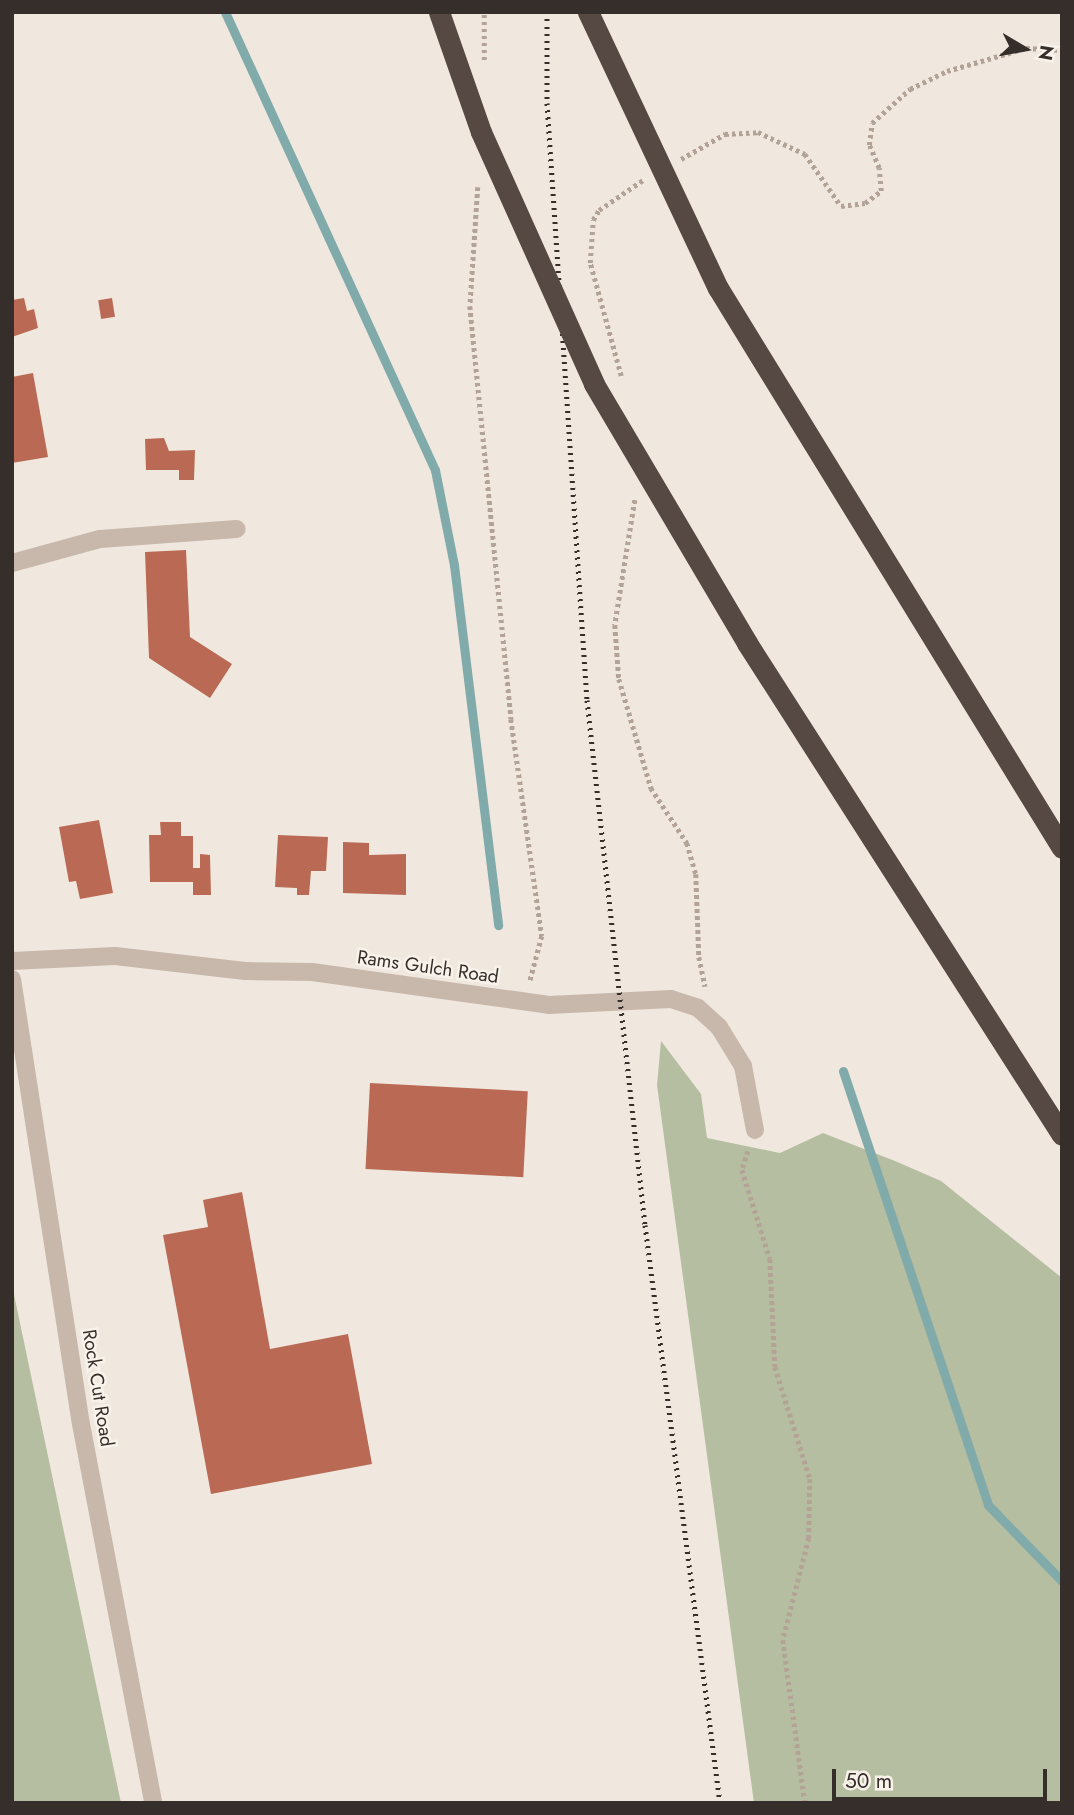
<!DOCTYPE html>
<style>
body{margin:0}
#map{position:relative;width:1074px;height:1815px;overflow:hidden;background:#f0e8df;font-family:Jost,sans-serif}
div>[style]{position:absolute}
.green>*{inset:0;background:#b5bea0}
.stream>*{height:9px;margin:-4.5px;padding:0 4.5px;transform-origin:4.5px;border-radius:4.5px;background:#81aaab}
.building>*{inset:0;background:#ba6a54;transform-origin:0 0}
.path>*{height:4.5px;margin-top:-2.25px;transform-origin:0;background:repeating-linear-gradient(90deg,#b3a296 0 3.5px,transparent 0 7px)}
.minor>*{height:18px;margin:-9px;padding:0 9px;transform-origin:9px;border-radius:9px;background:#c8b8ac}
.highway>*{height:21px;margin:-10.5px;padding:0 10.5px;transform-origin:10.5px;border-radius:10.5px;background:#564842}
.rail>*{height:5px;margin-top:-2.5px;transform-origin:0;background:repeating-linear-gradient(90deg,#362e2a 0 2px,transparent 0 7px)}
.highway-bridge>*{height:21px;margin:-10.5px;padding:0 10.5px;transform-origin:10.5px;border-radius:10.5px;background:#564842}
span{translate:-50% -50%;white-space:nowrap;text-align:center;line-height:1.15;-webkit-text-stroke:5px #f8f2eb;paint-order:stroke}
.street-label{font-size:19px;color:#362e2a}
.frame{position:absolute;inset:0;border:14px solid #362e2a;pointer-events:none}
.north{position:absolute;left:990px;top:14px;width:70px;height:70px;-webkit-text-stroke:5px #f8f2eb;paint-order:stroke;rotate:100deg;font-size:19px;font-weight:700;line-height:28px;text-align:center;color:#362e2a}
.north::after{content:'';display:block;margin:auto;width:24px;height:32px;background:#362e2a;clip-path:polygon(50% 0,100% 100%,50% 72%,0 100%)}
.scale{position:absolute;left:832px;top:1769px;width:215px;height:32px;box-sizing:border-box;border:4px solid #362e2a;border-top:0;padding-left:9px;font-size:21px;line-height:24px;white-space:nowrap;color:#362e2a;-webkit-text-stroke:5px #f8f2eb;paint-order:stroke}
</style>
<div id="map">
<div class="green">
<div style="clip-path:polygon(661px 1041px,701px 1094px,707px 1138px,780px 1153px,823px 1133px,895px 1161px,941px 1181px,1062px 1278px,1062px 1803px,754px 1803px,657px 1085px)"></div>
<div style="clip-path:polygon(12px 1285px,121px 1803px,12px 1803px)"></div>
</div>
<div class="stream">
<div style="left:225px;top:12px;width:504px;rotate:65.37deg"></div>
<div style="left:435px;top:470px;width:97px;rotate:78.7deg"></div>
<div style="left:454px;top:565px;width:363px;rotate:83deg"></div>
<div style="left:843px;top:1071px;width:458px;rotate:71.5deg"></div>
<div style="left:988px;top:1505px;width:106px;rotate:45.8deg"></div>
</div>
<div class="building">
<div style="clip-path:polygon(24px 298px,27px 311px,34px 309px,38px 328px,12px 337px,12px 300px)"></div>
<div style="left:112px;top:298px;width:19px;height:14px;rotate:81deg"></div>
<div style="clip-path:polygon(33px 373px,48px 457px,12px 463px,12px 377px)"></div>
<div style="clip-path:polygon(164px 438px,169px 451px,195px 450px,194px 480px,179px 480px,179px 470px,146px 470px,145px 439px)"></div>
<div style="clip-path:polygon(186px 550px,190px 637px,232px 664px,210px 698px,149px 658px,145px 552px)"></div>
<div style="clip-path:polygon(99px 820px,113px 893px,80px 899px,76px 881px,69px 882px,59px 827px)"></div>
<div style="clip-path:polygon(160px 822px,181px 822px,181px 836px,193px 836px,193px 868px,200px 868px,200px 854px,210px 855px,211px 895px,193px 895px,193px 882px,150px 882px,149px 835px,161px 835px)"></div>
<div style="clip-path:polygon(278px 835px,328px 837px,326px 871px,311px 871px,309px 895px,297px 895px,297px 888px,275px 887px)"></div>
<div style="clip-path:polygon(343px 842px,369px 843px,369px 855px,406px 854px,406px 895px,343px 893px)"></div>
<div style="left:370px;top:1083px;width:158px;height:86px;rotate:3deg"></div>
<div style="clip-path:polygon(242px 1192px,270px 1349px,348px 1334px,372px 1464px,211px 1494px,163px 1235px,208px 1227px,203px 1200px)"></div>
</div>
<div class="path">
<div style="left:484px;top:60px;width:48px;rotate:-90deg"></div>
<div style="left:681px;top:159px;width:51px;rotate:-29.6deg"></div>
<div style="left:725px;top:134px;width:33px;rotate:-3deg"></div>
<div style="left:758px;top:132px;width:52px;rotate:25.1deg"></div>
<div style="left:805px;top:154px;width:63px;rotate:55.3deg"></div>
<div style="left:841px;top:206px;width:24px;rotate:-7deg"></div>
<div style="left:865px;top:203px;width:20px;rotate:-37deg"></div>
<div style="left:881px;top:191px;width:23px;rotate:-95deg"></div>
<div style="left:879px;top:168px;width:25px;rotate:-113deg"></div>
<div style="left:869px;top:145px;width:22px;rotate:-82deg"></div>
<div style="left:872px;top:123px;width:51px;rotate:-41.8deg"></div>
<div style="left:910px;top:89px;width:41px;rotate:-25.9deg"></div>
<div style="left:947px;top:71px;width:82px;rotate:-16.2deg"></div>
<div style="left:1026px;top:48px;width:36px;rotate:3deg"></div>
<div style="left:478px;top:187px;width:119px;rotate:93.8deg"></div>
<div style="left:470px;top:306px;width:415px;rotate:84.3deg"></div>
<div style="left:511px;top:719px;width:219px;rotate:81.9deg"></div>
<div style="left:542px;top:936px;width:47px;rotate:104.9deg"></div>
<div style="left:621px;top:376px;width:117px;rotate:-105.3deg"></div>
<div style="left:590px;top:263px;width:43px;rotate:-86deg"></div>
<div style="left:593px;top:220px;width:12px;rotate:-59deg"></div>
<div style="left:599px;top:210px;width:53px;rotate:-34.3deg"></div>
<div style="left:635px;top:500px;width:127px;rotate:99.1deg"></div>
<div style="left:615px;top:625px;width:54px;rotate:85.8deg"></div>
<div style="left:619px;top:679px;width:114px;rotate:73.6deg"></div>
<div style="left:651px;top:788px;width:66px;rotate:56.8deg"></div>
<div style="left:687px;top:843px;width:32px;rotate:74deg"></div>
<div style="left:696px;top:874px;width:83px;rotate:87.9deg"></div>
<div style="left:699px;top:957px;width:30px;rotate:78deg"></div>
<div style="left:748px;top:1151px;width:20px;rotate:108deg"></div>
<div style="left:742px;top:1170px;width:93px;rotate:72.5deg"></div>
<div style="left:770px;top:1259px;width:108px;rotate:87.3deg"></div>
<div style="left:775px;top:1367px;width:117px;rotate:72.6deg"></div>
<div style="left:810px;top:1479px;width:59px;rotate:91deg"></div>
<div style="left:809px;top:1538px;width:105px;rotate:104.3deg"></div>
<div style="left:783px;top:1640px;width:164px;rotate:82.3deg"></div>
</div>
<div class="minor">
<div style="left:12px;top:563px;width:91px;rotate:-15.3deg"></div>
<div style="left:100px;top:539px;width:137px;rotate:-4.2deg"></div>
<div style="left:12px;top:961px;width:103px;rotate:-2.8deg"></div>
<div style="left:115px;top:956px;width:131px;rotate:6.6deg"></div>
<div style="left:245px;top:971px;width:67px;rotate:0.9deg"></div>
<div style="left:312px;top:972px;width:239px;rotate:7.9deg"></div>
<div style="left:549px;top:1005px;width:122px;rotate:-2.8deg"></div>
<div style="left:671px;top:999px;width:28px;rotate:18deg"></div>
<div style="left:698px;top:1008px;width:28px;rotate:42deg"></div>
<div style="left:719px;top:1027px;width:46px;rotate:58.4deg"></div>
<div style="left:743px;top:1066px;width:65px;rotate:79.4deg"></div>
<div style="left:12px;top:979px;width:450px;rotate:81.2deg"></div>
<div style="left:81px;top:1424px;width:386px;rotate:79.2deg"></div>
</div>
<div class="highway">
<div style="left:718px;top:288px;width:657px;rotate:58.44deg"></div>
<div style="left:747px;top:643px;width:584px;rotate:57.37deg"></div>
</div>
<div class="rail">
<div style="left:547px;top:12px;width:91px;rotate:90deg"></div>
<div style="left:547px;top:103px;width:598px;rotate:86.17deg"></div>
<div style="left:587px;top:700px;width:528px;rotate:83.7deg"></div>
<div style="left:645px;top:1225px;width:583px;rotate:82.61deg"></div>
</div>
<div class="highway-bridge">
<div style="left:439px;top:12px;width:127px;rotate:70.7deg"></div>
<div style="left:481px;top:132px;width:276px;rotate:65.8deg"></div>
<div style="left:594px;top:384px;width:301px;rotate:59.4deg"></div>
<div style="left:588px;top:12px;width:305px;rotate:64.8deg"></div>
</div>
<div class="street-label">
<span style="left:428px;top:967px;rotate:8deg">Rams Gulch Road</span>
<span style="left:98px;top:1388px;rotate:81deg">Rock Cut Road</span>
</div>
<div class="frame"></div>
<div class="north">N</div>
<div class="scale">50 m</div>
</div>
